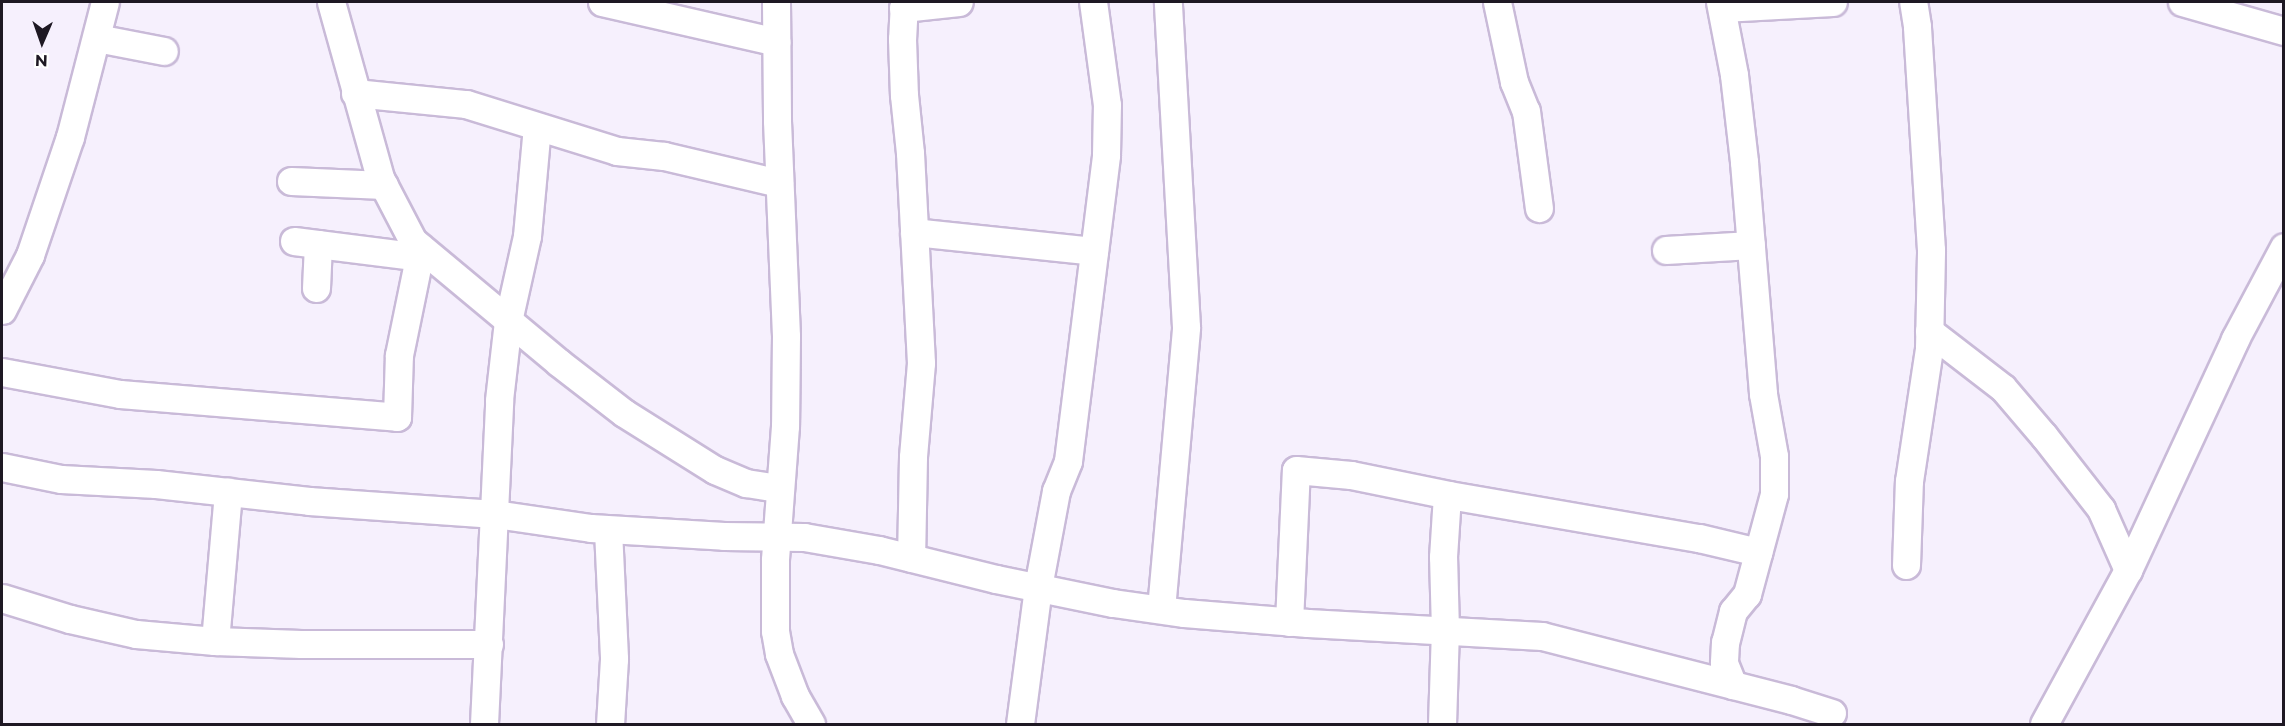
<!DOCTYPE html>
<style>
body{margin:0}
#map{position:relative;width:2285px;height:726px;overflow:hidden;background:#f6f0fd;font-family:Montserrat,sans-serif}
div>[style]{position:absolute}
.roads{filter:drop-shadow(2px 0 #c9bad8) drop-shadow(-2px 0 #c9bad8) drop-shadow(0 2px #c9bad8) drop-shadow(0 -2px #c9bad8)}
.minor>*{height:27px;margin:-13.5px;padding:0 13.5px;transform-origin:13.5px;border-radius:13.5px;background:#fff}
span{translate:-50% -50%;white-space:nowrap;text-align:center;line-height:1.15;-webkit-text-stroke:4.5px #fff;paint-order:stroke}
.frame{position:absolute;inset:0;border:3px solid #1e1823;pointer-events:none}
.north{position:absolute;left:12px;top:12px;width:60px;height:60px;-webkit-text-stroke:4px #fff;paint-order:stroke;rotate:182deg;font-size:16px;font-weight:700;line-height:24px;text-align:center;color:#1e1823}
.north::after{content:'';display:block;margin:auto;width:21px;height:27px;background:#1e1823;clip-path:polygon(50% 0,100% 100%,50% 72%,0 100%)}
</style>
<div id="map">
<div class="roads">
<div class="minor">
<div style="left:331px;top:2px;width:183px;rotate:74.4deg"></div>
<div style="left:380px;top:178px;width:71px;rotate:62.4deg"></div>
<div style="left:413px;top:241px;width:189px;rotate:39.8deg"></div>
<div style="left:558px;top:362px;width:83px;rotate:37.7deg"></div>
<div style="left:624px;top:413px;width:107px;rotate:32.1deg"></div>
<div style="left:715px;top:470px;width:34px;rotate:23deg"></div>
<div style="left:746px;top:483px;width:33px;rotate:9deg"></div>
<div style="left:602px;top:2px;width:179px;rotate:12.9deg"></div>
<div style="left:776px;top:2px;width:119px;rotate:89.5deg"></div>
<div style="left:777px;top:121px;width:215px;rotate:87.6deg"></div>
<div style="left:786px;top:336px;width:90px;rotate:90.6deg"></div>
<div style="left:785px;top:426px;width:134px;rotate:94.3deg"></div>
<div style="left:775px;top:560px;width:71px;rotate:90deg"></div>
<div style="left:775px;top:631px;width:23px;rotate:80deg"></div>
<div style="left:779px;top:654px;width:45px;rotate:69.1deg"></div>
<div style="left:795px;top:696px;width:32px;rotate:60deg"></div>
<div style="left:904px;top:2px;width:37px;rotate:93deg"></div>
<div style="left:902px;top:39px;width:56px;rotate:88deg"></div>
<div style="left:904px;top:95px;width:58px;rotate:84.1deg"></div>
<div style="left:910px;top:153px;width:210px;rotate:87deg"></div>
<div style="left:921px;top:363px;width:94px;rotate:94.9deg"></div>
<div style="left:913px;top:457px;width:101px;rotate:91.1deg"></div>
<div style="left:1497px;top:2px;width:82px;rotate:78deg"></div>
<div style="left:1514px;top:82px;width:31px;rotate:68deg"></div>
<div style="left:1526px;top:111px;width:98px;rotate:82.4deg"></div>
<div style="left:1720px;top:2px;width:74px;rotate:79.1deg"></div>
<div style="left:1734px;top:75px;width:88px;rotate:83.4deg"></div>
<div style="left:1744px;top:162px;width:233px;rotate:85.3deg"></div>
<div style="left:1763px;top:394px;width:63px;rotate:79.9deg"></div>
<div style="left:1774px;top:456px;width:38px;rotate:90deg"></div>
<div style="left:1774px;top:494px;width:104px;rotate:105.1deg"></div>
<div style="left:1747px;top:594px;width:22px;rotate:129deg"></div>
<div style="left:1733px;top:611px;width:32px;rotate:104deg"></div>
<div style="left:1725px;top:642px;width:21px;rotate:93deg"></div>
<div style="left:1724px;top:663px;width:24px;rotate:68deg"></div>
<div style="left:2182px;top:2px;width:106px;rotate:15.9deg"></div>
<div style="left:903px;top:8px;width:56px;rotate:-6.1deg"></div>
<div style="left:1722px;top:8px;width:111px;rotate:-3.1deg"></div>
<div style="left:97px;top:38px;width:68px;rotate:11deg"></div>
<div style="left:355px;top:93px;width:112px;rotate:5.7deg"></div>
<div style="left:466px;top:104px;width:158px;rotate:17.3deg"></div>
<div style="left:617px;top:151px;width:47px;rotate:6.1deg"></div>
<div style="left:664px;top:156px;width:118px;rotate:13.2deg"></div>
<div style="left:291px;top:181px;width:93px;rotate:2.5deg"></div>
<div style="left:914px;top:232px;width:181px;rotate:6deg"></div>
<div style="left:294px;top:241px;width:127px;rotate:7.2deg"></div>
<div style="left:1666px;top:250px;width:85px;rotate:-3.4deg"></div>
<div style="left:316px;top:288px;width:44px;rotate:-87.4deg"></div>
<div style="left:2px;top:310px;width:62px;rotate:-63deg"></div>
<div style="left:30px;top:255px;width:125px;rotate:-71.3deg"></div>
<div style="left:70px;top:137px;width:139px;rotate:-75.5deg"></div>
<div style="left:1929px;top:331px;width:93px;rotate:37.6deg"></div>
<div style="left:2003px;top:388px;width:63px;rotate:49.5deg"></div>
<div style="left:2044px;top:436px;width:93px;rotate:52deg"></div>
<div style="left:2101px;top:509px;width:67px;rotate:66.1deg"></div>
<div style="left:2px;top:372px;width:120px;rotate:10.6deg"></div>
<div style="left:120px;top:394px;width:278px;rotate:4.7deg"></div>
<div style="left:397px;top:417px;width:62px;rotate:-88.2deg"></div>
<div style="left:399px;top:355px;width:109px;rotate:-78.4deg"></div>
<div style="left:2px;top:467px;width:60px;rotate:11.5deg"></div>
<div style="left:61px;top:479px;width:95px;rotate:3deg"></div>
<div style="left:156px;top:484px;width:154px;rotate:6.3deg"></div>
<div style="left:309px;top:501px;width:186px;rotate:4deg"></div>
<div style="left:495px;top:514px;width:97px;rotate:8.3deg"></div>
<div style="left:591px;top:528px;width:133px;rotate:3.4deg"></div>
<div style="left:724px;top:536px;width:80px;rotate:0.7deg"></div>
<div style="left:804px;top:537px;width:76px;rotate:9.8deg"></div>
<div style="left:879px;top:550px;width:121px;rotate:13.9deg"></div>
<div style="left:996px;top:579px;width:119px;rotate:11.6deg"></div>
<div style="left:1113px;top:603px;width:72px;rotate:8deg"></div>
<div style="left:1184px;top:613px;width:124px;rotate:4.6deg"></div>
<div style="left:1308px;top:623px;width:234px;rotate:3.2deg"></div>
<div style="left:1542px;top:636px;width:257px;rotate:14.4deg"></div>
<div style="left:1791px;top:700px;width:43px;rotate:17.6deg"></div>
<div style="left:608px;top:530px;width:129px;rotate:87.3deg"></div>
<div style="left:614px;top:659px;width:65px;rotate:93.5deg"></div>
<div style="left:1906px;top:565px;width:84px;rotate:-88deg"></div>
<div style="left:1909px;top:481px;width:134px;rotate:-81.4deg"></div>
<div style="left:1929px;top:348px;width:98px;rotate:-88.8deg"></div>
<div style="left:1931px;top:250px;width:224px;rotate:-93.6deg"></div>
<div style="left:1917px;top:26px;width:24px;rotate:-99deg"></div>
<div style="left:2px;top:598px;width:71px;rotate:17.2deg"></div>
<div style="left:70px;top:619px;width:68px;rotate:12.8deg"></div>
<div style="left:136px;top:634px;width:79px;rotate:5.1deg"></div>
<div style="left:215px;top:641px;width:86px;rotate:2deg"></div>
<div style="left:301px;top:644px;width:188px"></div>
<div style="left:1161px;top:609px;width:283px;rotate:-84.9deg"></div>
<div style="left:1186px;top:327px;width:325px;rotate:-93.2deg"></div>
<div style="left:1289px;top:622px;width:152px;rotate:-87.4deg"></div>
<div style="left:1296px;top:470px;width:55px;rotate:5.2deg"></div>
<div style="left:1351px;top:475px;width:100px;rotate:11.5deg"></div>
<div style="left:1449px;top:495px;width:254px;rotate:9.8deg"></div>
<div style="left:1699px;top:538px;width:61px;rotate:13.3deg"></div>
<div style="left:215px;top:641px;width:150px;rotate:-85deg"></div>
<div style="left:484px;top:724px;width:324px;rotate:-87.3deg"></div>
<div style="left:499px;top:400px;width:80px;rotate:-83.5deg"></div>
<div style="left:508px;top:321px;width:87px;rotate:-77.4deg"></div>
<div style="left:527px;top:236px;width:109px;rotate:-84.8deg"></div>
<div style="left:1020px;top:724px;width:138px;rotate:-82.5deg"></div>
<div style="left:1038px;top:587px;width:98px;rotate:-79.4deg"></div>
<div style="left:1056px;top:491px;width:32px;rotate:-68deg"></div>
<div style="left:1068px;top:461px;width:308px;rotate:-82.9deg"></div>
<div style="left:1106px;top:155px;width:50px;rotate:-88.9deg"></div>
<div style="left:1107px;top:105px;width:104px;rotate:-97.7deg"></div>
<div style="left:1442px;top:724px;width:93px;rotate:-88.2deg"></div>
<div style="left:1445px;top:631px;width:74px;rotate:-91.5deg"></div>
<div style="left:1443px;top:557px;width:62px;rotate:-86.3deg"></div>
<div style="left:2044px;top:724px;width:175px;rotate:-61.4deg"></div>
<div style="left:2128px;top:570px;width:255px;rotate:-65.1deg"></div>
<div style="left:2235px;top:339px;width:104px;rotate:-62deg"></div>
</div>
</div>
<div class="frame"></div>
<div class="north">N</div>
</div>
